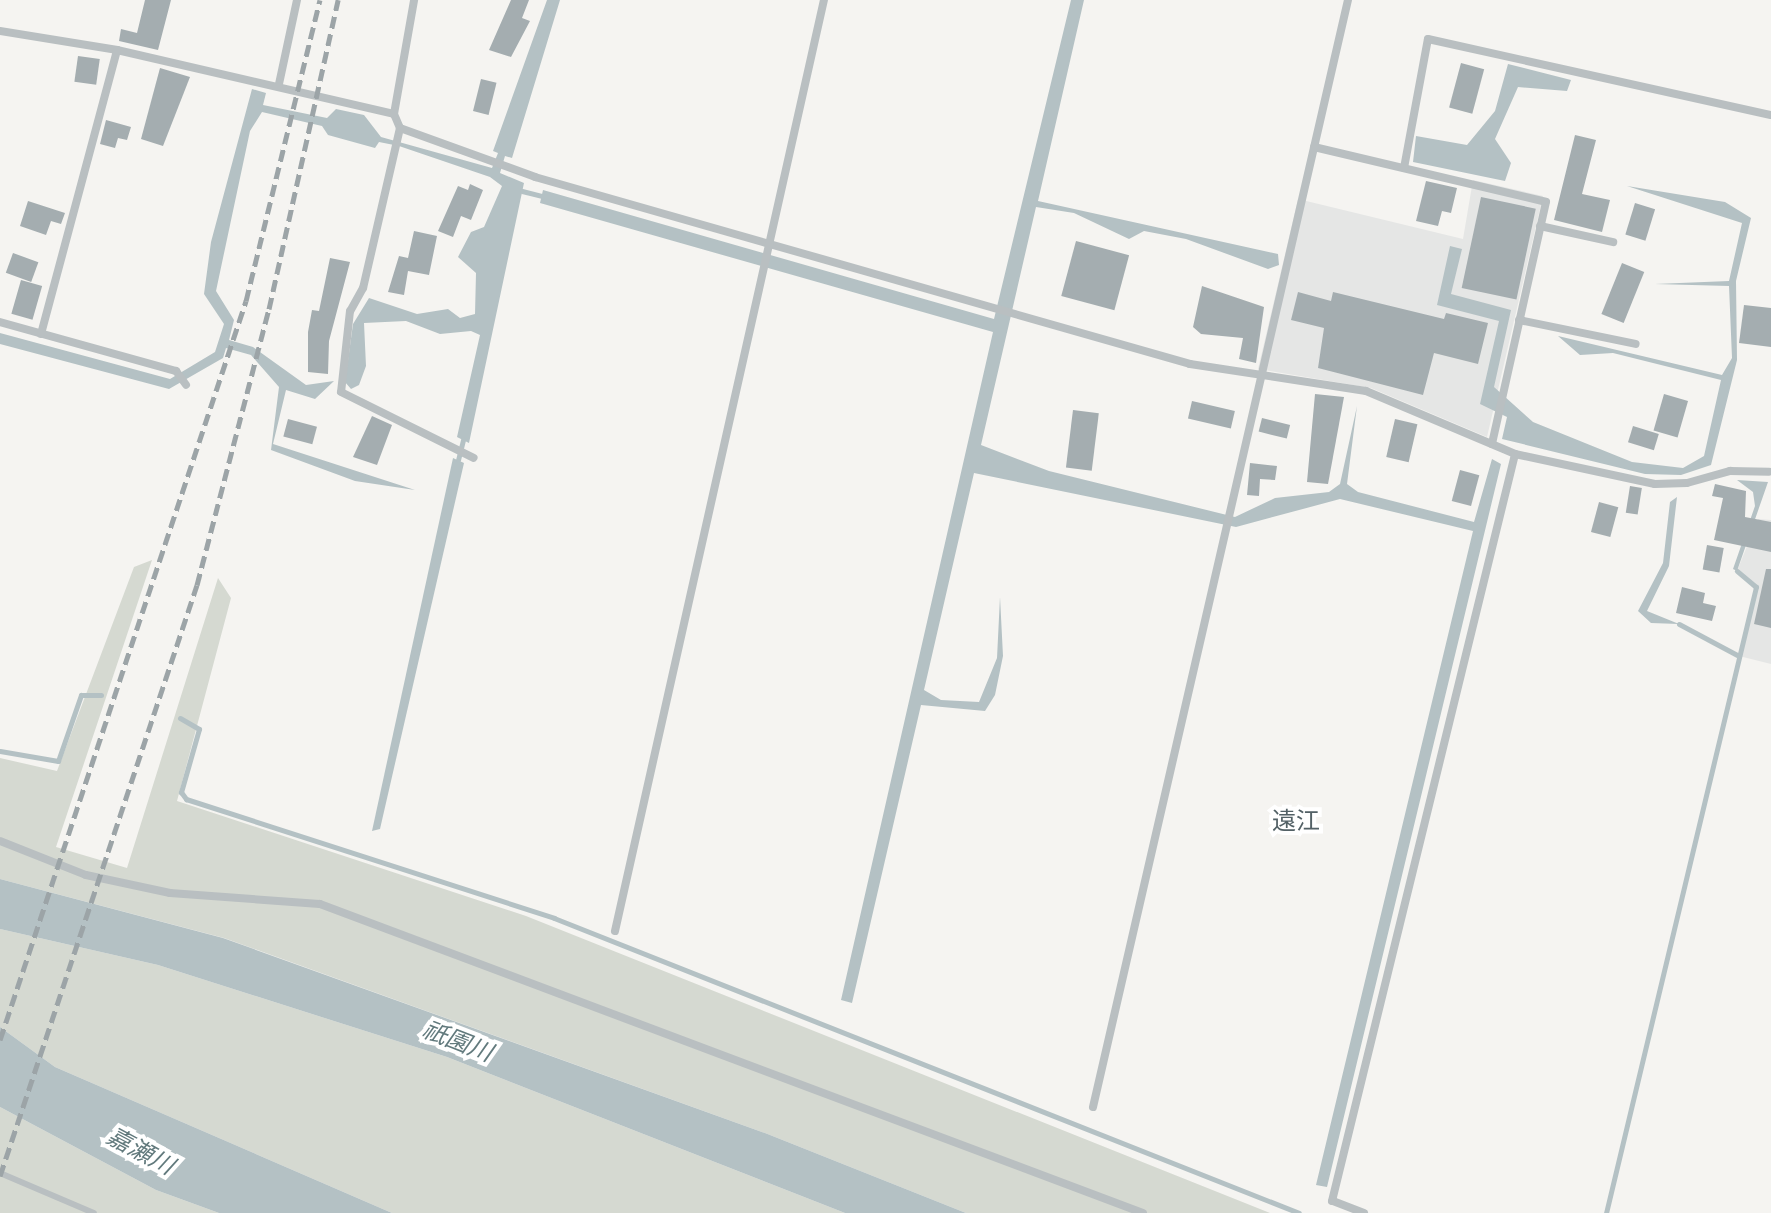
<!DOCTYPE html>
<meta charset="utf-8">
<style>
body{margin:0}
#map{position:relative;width:1771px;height:1213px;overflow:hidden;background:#f5f4f1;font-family:Barlow,"Noto Sans JP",sans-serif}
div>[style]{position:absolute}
.built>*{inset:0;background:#e5e6e5}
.green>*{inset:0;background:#d5d9d1}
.water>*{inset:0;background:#b4c1c4}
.stream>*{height:5px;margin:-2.5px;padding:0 2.5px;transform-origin:2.5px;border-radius:2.5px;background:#b4c1c4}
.building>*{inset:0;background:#a4adb0;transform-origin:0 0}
.service>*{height:6px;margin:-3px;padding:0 3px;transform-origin:3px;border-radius:3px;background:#b9bfc1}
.minor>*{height:8px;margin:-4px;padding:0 4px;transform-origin:4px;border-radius:4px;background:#b9bfc1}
.rail>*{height:5px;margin-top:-2.5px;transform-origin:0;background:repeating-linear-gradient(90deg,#9ca4a7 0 12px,transparent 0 18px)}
span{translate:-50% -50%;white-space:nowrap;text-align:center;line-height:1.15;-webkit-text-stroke:8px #fff;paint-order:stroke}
.neighbourhood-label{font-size:24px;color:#536166}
.water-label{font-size:24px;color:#627a7d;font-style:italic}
</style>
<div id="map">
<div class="built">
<div style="clip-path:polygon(1473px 180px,1543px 196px,1487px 437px,1371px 388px,1258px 369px,1298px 199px,1463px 239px)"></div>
<div style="clip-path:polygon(1758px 519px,1771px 520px,1771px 664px,1739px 656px,1756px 587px,1737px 571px)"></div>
</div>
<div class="green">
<div style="clip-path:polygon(152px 560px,56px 847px,127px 868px,218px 578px,231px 598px,177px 801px,526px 916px,1270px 1213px,966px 1213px,765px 1133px,224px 938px,0 879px,0 758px,57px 771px,134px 567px)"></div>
<div style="clip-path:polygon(0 929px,158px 965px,447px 1057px,845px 1213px,392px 1213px,55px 1067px,0 1027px)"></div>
<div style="clip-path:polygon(0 1107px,156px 1190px,219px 1213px,0 1213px)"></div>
</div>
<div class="water">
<div style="clip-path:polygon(547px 0,560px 0,512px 158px,505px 156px,500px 173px,524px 183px,469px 443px,457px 437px,480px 335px,471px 331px,440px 334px,406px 321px,364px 323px,366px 366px,359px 385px,351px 389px,345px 382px,353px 324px,369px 298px,417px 314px,448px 309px,460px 318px,475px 314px,476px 273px,458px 257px,471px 232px,484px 227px,502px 186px,490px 177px,399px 146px,379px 142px,375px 148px,328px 135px,322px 126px,262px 112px,250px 131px,216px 291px,234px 320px,229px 340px,253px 347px,306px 385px,334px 381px,315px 399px,286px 390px,273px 444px,415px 490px,355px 481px,271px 450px,279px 387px,251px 355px,226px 348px,223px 358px,169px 389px,0 344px,0 333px,170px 379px,215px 352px,224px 324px,204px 294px,211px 242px,252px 89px,266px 93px,263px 105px,327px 118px,336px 109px,364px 115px,381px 137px,492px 168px,498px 153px,493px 151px)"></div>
<div style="clip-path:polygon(1071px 0,1084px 0,1038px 201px,1278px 254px,1279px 265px,1268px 269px,1186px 239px,1144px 231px,1129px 239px,1074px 213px,1036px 207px,981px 445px,1049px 471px,1235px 517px,1275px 498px,1329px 492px,1340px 484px,1357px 406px,1347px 484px,1358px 492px,1474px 522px,1492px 459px,1501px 464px,1327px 1187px,1316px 1185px,1473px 531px,1340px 499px,1236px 527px,974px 473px,924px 690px,941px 700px,979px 702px,997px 658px,1000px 597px,1003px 656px,995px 695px,985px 711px,921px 705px,852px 1003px,841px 1000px,993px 332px,540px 203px,543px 190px,994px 319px)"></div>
<div style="clip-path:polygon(1508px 64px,1571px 80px,1567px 91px,1518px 87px,1495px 139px,1511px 163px,1505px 181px,1413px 162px,1416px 136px,1467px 145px,1495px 111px)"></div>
<div style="clip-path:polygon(1627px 186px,1725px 202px,1751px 218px,1736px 281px,1737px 360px,1711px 465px,1681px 475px,1645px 474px,1502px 439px,1507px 417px,1480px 404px,1499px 321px,1437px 305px,1450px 246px,1462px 249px,1451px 294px,1511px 310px,1494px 387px,1533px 422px,1632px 462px,1683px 468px,1704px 456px,1721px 380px,1613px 353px,1580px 355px,1558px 336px,1722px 375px,1732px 358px,1729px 286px,1655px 284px,1729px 281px,1742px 223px)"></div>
<div style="clip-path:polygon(453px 458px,464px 463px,380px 829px,372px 831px)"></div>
<div style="clip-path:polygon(1737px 480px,1768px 482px,1737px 571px,1733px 569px,1755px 506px,1753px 492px)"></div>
<div style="clip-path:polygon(1677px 497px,1669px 566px,1647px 611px,1679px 624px,1651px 623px,1638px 611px,1663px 563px,1670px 502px)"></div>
<div style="clip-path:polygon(0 879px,223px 938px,765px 1133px,966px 1213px,845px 1213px,447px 1057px,158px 965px,0 929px)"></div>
<div style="clip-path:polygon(0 1027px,55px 1067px,392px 1213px,219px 1213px,156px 1190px,0 1107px)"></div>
</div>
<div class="stream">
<div style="left:522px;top:191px;width:21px;rotate:14deg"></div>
<div style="left:458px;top:460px;width:21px;rotate:-76deg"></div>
<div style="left:1679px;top:624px;width:68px;rotate:28.1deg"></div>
<div style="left:180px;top:718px;width:22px;rotate:30deg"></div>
<div style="left:199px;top:729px;width:66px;rotate:105.9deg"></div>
<div style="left:181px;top:792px;width:9px;rotate:54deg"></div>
<div style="left:186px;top:799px;width:387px;rotate:17.9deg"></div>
<div style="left:554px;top:918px;width:801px;rotate:21.6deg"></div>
<div style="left:0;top:751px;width:59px;rotate:9.8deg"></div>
<div style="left:58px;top:761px;width:70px;rotate:-70.8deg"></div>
<div style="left:81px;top:695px;width:20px"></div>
<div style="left:1606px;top:1213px;width:644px;rotate:-76.53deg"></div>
<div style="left:1756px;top:587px;width:25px;rotate:-140deg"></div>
</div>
<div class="building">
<div style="clip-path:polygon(145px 0,171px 0,158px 50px,119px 41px,121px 29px,137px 33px)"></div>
<div style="clip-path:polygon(511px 0,529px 0,522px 18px,530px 21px,511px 57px,489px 50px)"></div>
<div style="left:78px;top:56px;width:22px;height:26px;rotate:8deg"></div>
<div style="left:1461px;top:63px;width:24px;height:46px;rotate:15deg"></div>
<div style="clip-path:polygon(160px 68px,190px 77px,163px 146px,141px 139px)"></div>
<div style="left:481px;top:79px;width:16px;height:33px;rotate:14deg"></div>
<div style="clip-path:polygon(106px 120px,131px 127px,127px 140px,118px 138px,115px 148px,100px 144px)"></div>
<div style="clip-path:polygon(1575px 135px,1596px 140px,1582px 194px,1610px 200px,1602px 232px,1554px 220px)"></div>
<div style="clip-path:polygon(1426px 181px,1457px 188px,1451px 213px,1442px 211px,1438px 226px,1416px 221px)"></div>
<div style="clip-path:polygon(470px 184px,483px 190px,471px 220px,461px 216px,453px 237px,438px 231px,458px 186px,468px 190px)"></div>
<div style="left:1481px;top:197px;width:56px;height:93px;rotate:12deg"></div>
<div style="clip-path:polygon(28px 201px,65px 213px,61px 224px,51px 221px,46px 235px,20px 226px)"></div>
<div style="left:1635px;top:203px;width:21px;height:33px;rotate:17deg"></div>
<div style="clip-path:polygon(414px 231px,437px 236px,429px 275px,408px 271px,404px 295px,388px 292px,399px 256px,408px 258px)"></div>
<div style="left:1076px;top:241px;width:55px;height:57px;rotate:15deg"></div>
<div style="left:13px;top:253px;width:27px;height:21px;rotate:20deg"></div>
<div style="clip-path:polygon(330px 258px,350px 262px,329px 341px,328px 374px,308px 372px,308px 332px,312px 310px,319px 311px)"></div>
<div style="left:1622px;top:263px;width:24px;height:55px;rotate:22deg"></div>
<div style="left:21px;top:280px;width:22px;height:35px;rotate:16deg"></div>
<div style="clip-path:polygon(1202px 286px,1264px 307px,1256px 363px,1239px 359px,1243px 338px,1201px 334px,1193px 327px)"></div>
<div style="clip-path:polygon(1298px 292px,1331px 301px,1333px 292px,1444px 319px,1446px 313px,1488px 323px,1478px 364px,1434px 353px,1423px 395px,1318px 368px,1324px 328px,1291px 320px)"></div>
<div style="clip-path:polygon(1744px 305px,1771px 308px,1771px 347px,1739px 343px)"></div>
<div style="clip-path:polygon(1315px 394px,1344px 397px,1328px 484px,1307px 482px)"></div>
<div style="left:1664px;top:394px;width:25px;height:38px;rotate:16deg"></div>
<div style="left:1192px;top:401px;width:44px;height:18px;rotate:13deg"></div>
<div style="left:1073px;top:410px;width:26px;height:58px;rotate:7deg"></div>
<div style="clip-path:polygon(372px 416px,392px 425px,377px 465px,353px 457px)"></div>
<div style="left:1262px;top:418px;width:29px;height:14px;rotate:14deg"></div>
<div style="left:288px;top:419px;width:30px;height:18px;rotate:15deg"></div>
<div style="left:1395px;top:419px;width:23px;height:39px;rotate:13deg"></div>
<div style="left:1633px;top:426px;width:27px;height:17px;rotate:17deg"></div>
<div style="clip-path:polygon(1250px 463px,1277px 466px,1275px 480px,1260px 479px,1259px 496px,1247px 495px)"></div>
<div style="left:1460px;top:470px;width:20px;height:32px;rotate:15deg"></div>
<div style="clip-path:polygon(1715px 484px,1746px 491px,1745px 517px,1771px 522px,1771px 552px,1714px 540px,1723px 498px,1712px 496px)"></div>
<div style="left:1630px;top:486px;width:12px;height:27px;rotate:9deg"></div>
<div style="left:1599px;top:502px;width:20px;height:31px;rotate:15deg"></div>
<div style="left:1707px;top:545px;width:17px;height:25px;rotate:10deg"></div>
<div style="clip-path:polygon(1766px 569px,1771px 569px,1771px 628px,1754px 624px)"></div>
<div style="clip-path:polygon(1682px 587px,1705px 593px,1703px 603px,1716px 606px,1712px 621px,1676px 613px)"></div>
</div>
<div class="service">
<div style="left:0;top:1173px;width:102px;rotate:23.1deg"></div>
</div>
<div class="minor">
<div style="left:0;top:31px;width:119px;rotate:9.2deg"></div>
<div style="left:117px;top:50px;width:284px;rotate:13deg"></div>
<div style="left:394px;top:114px;width:15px;rotate:67deg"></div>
<div style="left:400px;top:128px;width:144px;rotate:19.9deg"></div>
<div style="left:535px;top:177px;width:681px;rotate:15.93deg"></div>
<div style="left:1190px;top:364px;width:178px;rotate:8.7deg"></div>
<div style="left:1366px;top:391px;width:162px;rotate:22.9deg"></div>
<div style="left:1515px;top:454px;width:143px;rotate:12.1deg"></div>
<div style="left:1655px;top:484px;width:32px;rotate:-2deg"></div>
<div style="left:1687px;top:483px;width:45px;rotate:-15.6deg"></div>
<div style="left:1730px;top:471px;width:39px;rotate:1deg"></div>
<div style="left:279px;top:84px;width:86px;rotate:-77.9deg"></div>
<div style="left:394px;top:114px;width:116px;rotate:-80deg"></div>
<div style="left:400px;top:128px;width:164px;rotate:103deg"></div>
<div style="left:363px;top:288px;width:26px;rotate:119deg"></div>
<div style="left:350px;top:311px;width:81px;rotate:96.3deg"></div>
<div style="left:341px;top:392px;width:148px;rotate:26.4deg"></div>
<div style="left:1314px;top:147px;width:238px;rotate:13.3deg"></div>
<div style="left:1546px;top:202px;width:248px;rotate:102.6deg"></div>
<div style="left:1404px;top:168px;width:131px;rotate:-79.5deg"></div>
<div style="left:1428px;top:39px;width:351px;rotate:12.5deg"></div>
<div style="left:1540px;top:226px;width:75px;rotate:12.4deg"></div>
<div style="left:1519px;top:320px;width:119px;rotate:11.6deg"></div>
<div style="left:0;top:322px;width:183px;rotate:15.6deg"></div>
<div style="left:176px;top:371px;width:17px;rotate:54deg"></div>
<div style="left:41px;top:334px;width:294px;rotate:-75deg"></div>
<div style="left:0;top:841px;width:92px;rotate:21.6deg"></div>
<div style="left:86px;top:875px;width:86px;rotate:12.1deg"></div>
<div style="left:170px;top:893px;width:150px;rotate:4.2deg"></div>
<div style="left:320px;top:904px;width:879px;rotate:20.58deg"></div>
<div style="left:615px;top:931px;width:954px;rotate:-77.35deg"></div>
<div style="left:1093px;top:1107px;width:1136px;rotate:-77.03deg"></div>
<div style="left:1364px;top:1213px;width:34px;rotate:-159deg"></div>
<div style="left:1332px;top:1201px;width:769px;rotate:-76.23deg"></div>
</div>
<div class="rail">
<div style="left:0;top:1040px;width:779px;rotate:-71.59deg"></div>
<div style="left:246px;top:301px;width:310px;rotate:-76.2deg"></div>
<div style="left:0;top:1176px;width:623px;rotate:-71.57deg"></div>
<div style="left:197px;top:585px;width:285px;rotate:-75.4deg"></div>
<div style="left:269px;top:309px;width:317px;rotate:-77.4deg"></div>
</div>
<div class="neighbourhood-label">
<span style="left:1296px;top:820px">遠江</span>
</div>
<div class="water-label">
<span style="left:458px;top:1040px;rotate:21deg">祇園川</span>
<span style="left:141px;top:1150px;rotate:28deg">嘉瀬川</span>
</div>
</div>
